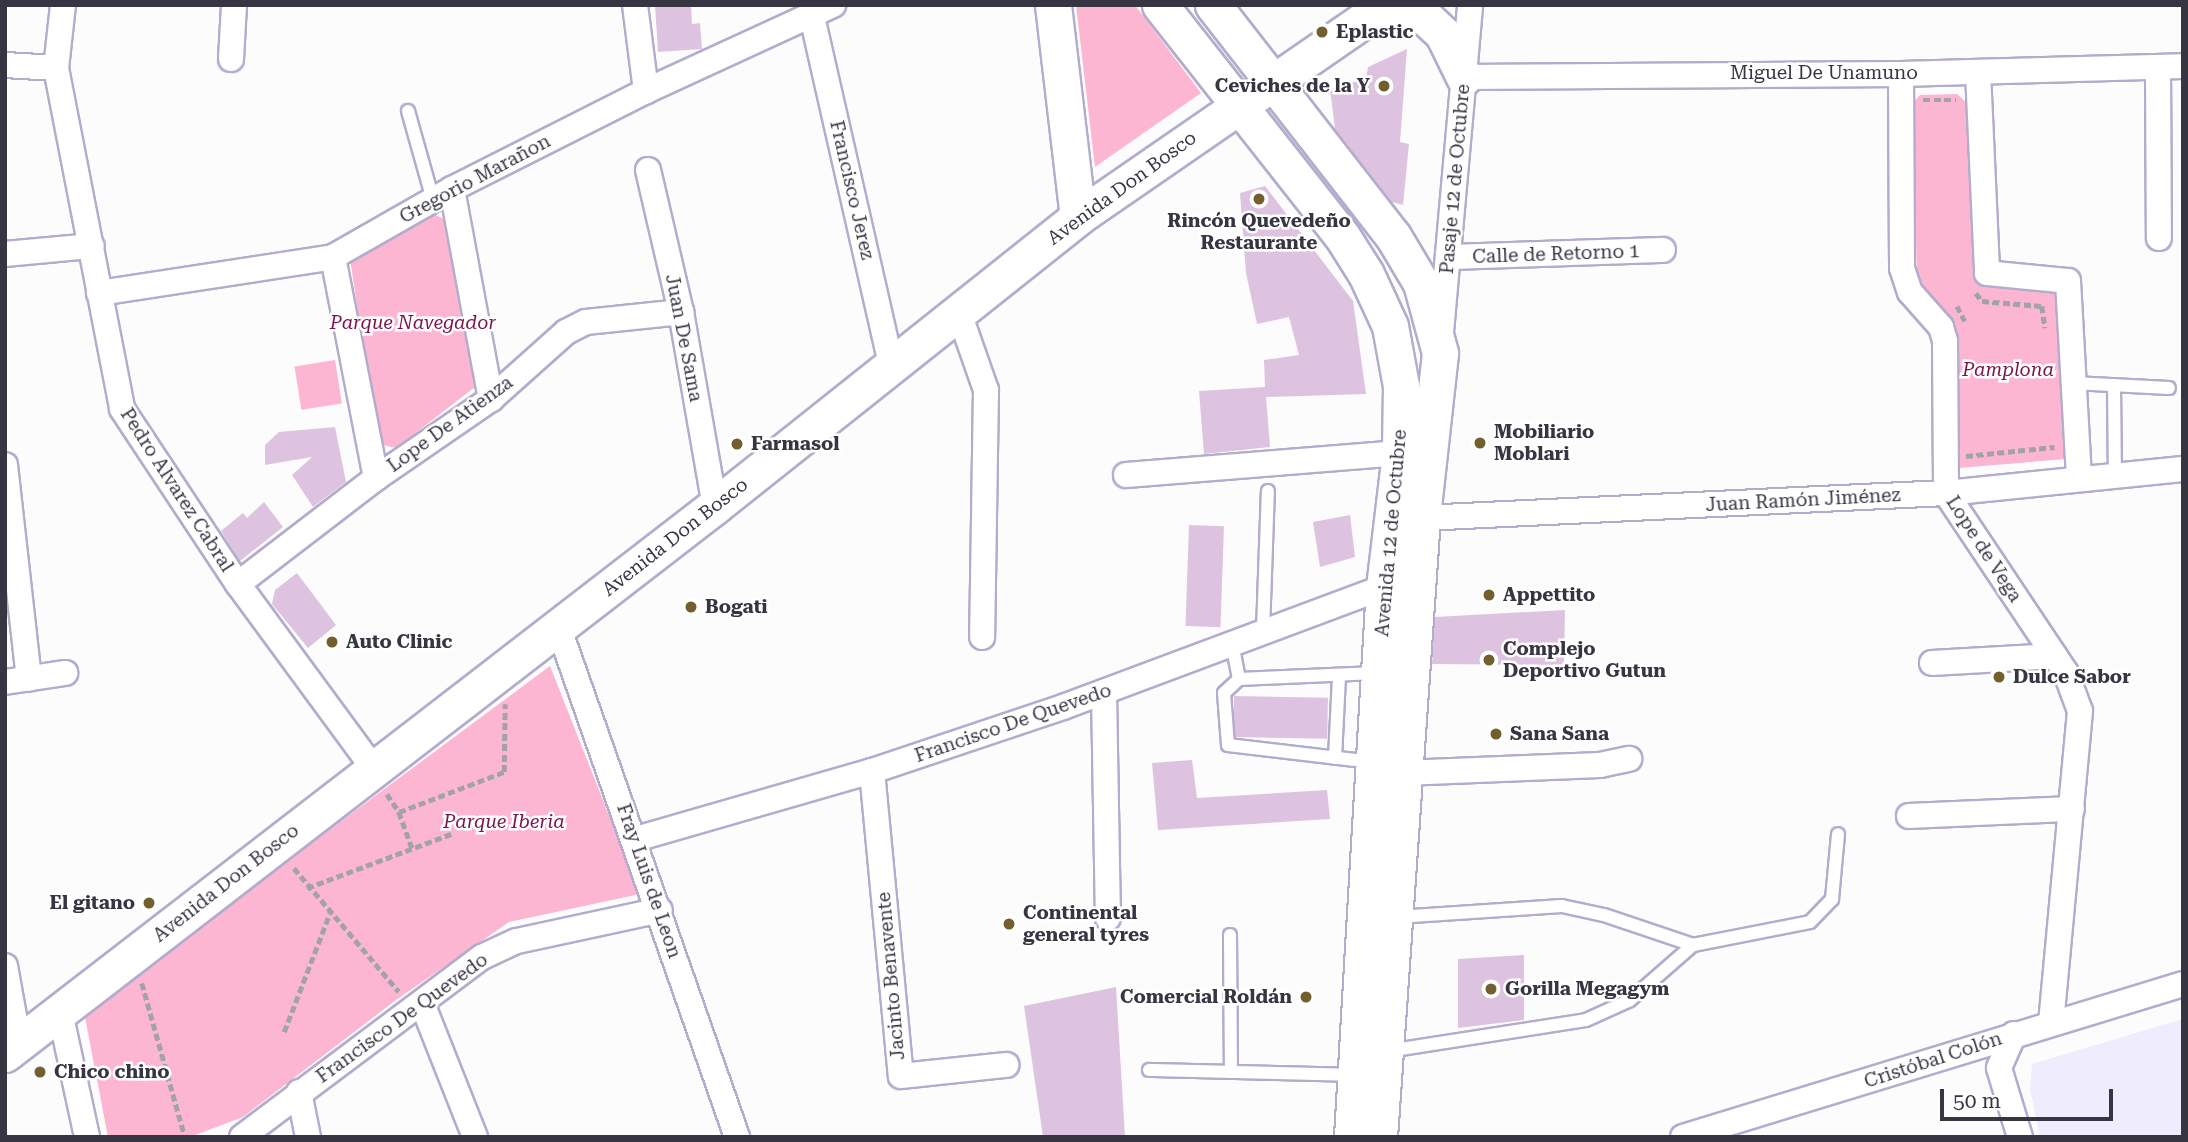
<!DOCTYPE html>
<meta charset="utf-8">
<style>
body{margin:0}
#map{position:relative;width:2188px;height:1142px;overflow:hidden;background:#fcfcfc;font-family:"Roboto Serif",serif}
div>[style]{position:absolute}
.built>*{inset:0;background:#efecfd}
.green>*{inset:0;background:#fcb6d1;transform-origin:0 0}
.building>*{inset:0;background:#ddc3df;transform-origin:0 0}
.path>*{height:4.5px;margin-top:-2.25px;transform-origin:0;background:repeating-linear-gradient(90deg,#a3a2a8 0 7px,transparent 0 10.5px)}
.roads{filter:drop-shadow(2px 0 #b2accd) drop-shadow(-2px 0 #b2accd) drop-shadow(0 2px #b2accd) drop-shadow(0 -2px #b2accd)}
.service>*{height:12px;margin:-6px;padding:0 6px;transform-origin:6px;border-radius:6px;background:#fff}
.minor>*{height:24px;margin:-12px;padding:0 12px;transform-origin:12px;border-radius:12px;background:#fff}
.secondary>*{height:35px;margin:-17.5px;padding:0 17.5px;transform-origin:17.5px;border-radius:17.5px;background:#fff}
.dots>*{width:19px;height:19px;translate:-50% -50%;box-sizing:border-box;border:4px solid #fff;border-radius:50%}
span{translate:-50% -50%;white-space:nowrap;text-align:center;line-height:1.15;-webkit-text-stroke:5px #fff;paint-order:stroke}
.poi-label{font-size:19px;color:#383543;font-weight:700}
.left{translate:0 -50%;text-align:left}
.right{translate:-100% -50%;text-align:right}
.street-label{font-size:19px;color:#383543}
.park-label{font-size:19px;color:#7c134b;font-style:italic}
.frame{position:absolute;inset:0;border:7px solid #383543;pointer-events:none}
.scale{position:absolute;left:1940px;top:1089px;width:173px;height:32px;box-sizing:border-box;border:4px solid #383543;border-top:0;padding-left:9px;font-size:21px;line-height:24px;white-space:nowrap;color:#383543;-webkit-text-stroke:5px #fff;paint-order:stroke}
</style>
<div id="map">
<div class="built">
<div style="clip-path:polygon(2183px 1019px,2183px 1137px,2040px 1137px,2030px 1089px,2032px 1064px)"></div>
</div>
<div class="green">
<div style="clip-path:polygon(1076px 5px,1135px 5px,1201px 93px,1095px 167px)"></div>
<div style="clip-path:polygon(1957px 94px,1967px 103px,1975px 272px,2058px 290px,2065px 459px,1959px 468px,1952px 322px,1917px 277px,1912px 104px,1920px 95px)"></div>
<div style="clip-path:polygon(433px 214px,451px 222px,475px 387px,396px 448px,378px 444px,350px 259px)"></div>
<div style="left:335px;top:360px;width:44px;height:41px;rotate:81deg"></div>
<div style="clip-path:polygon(550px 666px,640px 894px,509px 922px,396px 1000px,243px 1117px,190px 1137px,108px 1137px,84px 1012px)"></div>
</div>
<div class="building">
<div style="clip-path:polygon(655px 5px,691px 5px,692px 24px,700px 23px,702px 49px,658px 52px)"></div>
<div style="clip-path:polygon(1407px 49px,1400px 142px,1409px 144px,1403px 205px,1392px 202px,1335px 129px,1330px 89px,1366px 78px,1368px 67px)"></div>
<div style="clip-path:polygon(1265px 186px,1353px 301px,1366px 394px,1266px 397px,1270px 447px,1204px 454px,1199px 391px,1265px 387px,1264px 360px,1299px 355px,1289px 317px,1257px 324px,1246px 273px,1240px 193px)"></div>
<div style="clip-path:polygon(335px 427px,346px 482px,313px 507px,292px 475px,312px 457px,265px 465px,265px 445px,279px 432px)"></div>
<div style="clip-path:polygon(264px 502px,283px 527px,240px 561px,221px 531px,243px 513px,247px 518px)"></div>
<div style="clip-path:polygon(1350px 515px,1355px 557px,1320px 567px,1313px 522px)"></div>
<div style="left:1189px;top:525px;width:35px;height:101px;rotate:2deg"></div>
<div style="clip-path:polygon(297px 573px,336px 625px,308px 648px,272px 604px,275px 590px)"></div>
<div style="clip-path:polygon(1565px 610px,1564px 665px,1432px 664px,1435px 617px)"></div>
<div style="left:1234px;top:696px;width:94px;height:41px;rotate:1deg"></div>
<div style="clip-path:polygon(1192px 760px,1197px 798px,1327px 790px,1330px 819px,1158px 830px,1152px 763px)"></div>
<div style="clip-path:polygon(1524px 955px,1524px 1020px,1458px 1028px,1458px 959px)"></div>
<div style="clip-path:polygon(1116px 987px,1125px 1137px,1043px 1137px,1024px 1006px)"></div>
</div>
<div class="path">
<div style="left:1923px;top:100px;width:33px"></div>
<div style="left:1976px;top:293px;width:10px;rotate:53deg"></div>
<div style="left:1982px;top:301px;width:60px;rotate:4.8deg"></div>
<div style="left:2042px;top:306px;width:22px;rotate:82deg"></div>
<div style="left:1957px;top:306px;width:17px;rotate:62deg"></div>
<div style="left:1966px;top:456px;width:89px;rotate:-5.8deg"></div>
<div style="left:387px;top:794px;width:22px;rotate:56deg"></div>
<div style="left:399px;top:812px;width:112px;rotate:-20.9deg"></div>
<div style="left:504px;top:772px;width:68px;rotate:-89.2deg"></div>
<div style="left:399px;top:812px;width:38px;rotate:70deg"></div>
<div style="left:294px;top:868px;width:162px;rotate:49.7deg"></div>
<div style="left:307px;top:888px;width:154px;rotate:-20.6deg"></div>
<div style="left:142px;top:983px;width:160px;rotate:74.4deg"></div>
<div style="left:284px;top:1032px;width:128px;rotate:-68.9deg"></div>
</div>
<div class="roads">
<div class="service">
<div style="left:408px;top:111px;width:92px;rotate:74.3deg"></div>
<div style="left:2073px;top:383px;width:96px;rotate:3deg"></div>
<div style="left:2114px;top:385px;width:90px;rotate:89.4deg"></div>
<div style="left:1263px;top:631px;width:140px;rotate:-88deg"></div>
<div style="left:1232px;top:643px;width:37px;rotate:79deg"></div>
<div style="left:1335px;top:758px;width:83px;rotate:-87.2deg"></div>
<div style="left:1372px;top:762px;width:145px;rotate:-173.3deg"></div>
<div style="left:1228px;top:745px;width:52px;rotate:-94.4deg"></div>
<div style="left:1224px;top:693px;width:21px;rotate:-43deg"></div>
<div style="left:1239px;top:679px;width:137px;rotate:-2.5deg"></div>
<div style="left:1397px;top:917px;width:165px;rotate:-3.8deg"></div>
<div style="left:1562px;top:906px;width:43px;rotate:12.1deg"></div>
<div style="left:1604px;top:915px;width:94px;rotate:18.6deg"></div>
<div style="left:1693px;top:945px;width:119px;rotate:-11.1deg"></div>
<div style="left:1810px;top:922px;width:32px;rotate:-46deg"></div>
<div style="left:1832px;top:899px;width:65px;rotate:-84.7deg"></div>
<div style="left:1230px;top:935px;width:137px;rotate:89.6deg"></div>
<div style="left:1388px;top:1051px;width:200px;rotate:-8.9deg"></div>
<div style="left:1586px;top:1020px;width:48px;rotate:-24.4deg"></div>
<div style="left:1630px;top:1000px;width:84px;rotate:-41.1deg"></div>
<div style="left:1149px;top:1070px;width:203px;rotate:1.4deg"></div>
</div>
<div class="minor">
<div style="left:63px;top:5px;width:63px;rotate:96.3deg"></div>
<div style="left:56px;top:68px;width:347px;rotate:79deg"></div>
<div style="left:122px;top:409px;width:210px;rotate:56.5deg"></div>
<div style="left:238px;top:584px;width:228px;rotate:53.7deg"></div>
<div style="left:635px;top:5px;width:87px;rotate:82.7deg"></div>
<div style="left:811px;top:12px;width:365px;rotate:77.2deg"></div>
<div style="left:231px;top:59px;width:54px;rotate:-86.8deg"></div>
<div style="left:5px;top:65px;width:51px;rotate:3.4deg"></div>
<div style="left:2158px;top:67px;width:171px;rotate:89.7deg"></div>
<div style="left:1978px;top:72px;width:201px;rotate:87.4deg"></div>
<div style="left:1987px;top:273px;width:81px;rotate:5.6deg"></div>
<div style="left:2068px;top:281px;width:197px;rotate:86.8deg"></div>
<div style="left:1901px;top:74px;width:194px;rotate:89.7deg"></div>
<div style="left:1902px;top:268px;width:25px;rotate:72deg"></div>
<div style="left:1910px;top:292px;width:47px;rotate:48.5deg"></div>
<div style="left:1941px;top:327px;width:15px;rotate:74deg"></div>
<div style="left:1945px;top:341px;width:152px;rotate:89.6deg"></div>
<div style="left:1946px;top:493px;width:216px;rotate:56.3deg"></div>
<div style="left:2066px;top:673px;width:40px;rotate:69.8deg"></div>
<div style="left:2080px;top:711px;width:312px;rotate:95.3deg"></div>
<div style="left:1464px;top:77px;width:437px;rotate:-0.4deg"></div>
<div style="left:1901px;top:74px;width:282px;rotate:-1.6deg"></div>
<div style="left:648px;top:170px;width:146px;rotate:76.9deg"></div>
<div style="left:681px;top:312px;width:197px;rotate:80.1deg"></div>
<div style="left:452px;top:189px;width:214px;rotate:79.5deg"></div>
<div style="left:5px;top:254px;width:87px;rotate:-5.3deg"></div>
<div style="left:333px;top:257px;width:225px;rotate:79deg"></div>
<div style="left:1448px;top:257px;width:215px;rotate:-1.9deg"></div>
<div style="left:99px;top:293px;width:237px;rotate:-8.7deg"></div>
<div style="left:333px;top:257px;width:137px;rotate:-29.7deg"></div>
<div style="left:452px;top:189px;width:217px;rotate:-26.8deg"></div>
<div style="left:646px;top:91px;width:206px;rotate:-24.7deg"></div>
<div style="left:959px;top:313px;width:82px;rotate:70.7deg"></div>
<div style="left:986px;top:390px;width:247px;rotate:90.9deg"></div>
<div style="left:1441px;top:332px;width:328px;rotate:-84.9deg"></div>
<div style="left:5px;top:465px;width:215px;rotate:83.6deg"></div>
<div style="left:1126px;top:475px;width:275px;rotate:-4.6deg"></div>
<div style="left:1422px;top:518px;width:525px;rotate:-2.73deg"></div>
<div style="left:1946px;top:493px;width:238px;rotate:-5.8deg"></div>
<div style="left:238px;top:584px;width:174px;rotate:-37.5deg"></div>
<div style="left:376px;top:478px;width:140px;rotate:-34.5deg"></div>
<div style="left:491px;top:399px;width:101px;rotate:-41.8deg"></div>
<div style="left:566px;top:332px;width:22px;rotate:-27deg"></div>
<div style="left:586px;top:322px;width:96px;rotate:-6deg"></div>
<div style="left:558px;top:626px;width:541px;rotate:70.69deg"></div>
<div style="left:1932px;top:663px;width:123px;rotate:-3.3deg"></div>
<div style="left:5px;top:682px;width:61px;rotate:-8.5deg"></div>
<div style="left:1104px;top:692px;width:226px;rotate:89deg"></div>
<div style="left:872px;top:771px;width:306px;rotate:84.6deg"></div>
<div style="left:901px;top:1076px;width:106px;rotate:-6deg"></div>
<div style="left:1403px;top:773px;width:197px;rotate:-2.3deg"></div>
<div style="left:1600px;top:765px;width:30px;rotate:-12deg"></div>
<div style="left:1909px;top:816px;width:163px;rotate:-2.5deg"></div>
<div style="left:636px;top:839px;width:246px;rotate:-16.1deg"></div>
<div style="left:872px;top:771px;width:201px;rotate:-18.5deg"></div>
<div style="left:1063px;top:707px;width:343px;rotate:-20.5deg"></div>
<div style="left:1384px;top:587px;width:15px;rotate:-4deg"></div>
<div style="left:5px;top:966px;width:79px;rotate:79.8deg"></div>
<div style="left:422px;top:1003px;width:144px;rotate:68.4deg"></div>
<div style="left:60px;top:1012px;width:128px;rotate:77.8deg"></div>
<div style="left:2014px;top:1034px;width:37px;rotate:114deg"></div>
<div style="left:1999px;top:1068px;width:72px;rotate:73.1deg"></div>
<div style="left:299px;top:1092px;width:46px;rotate:78.7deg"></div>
<div style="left:242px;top:1137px;width:300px;rotate:-36.9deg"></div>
<div style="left:482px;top:957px;width:38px;rotate:-25deg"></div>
<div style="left:517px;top:941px;width:146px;rotate:-12.2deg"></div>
<div style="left:1683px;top:1137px;width:523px;rotate:-17.01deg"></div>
</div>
<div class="secondary">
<div style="left:1053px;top:5px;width:213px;rotate:83.3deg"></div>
<div style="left:1160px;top:5px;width:294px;rotate:51.8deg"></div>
<div style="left:1342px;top:236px;width:45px;rotate:57.7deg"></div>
<div style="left:1366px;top:274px;width:57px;rotate:65.2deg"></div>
<div style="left:1390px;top:326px;width:61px;rotate:79.6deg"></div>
<div style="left:1401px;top:386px;width:67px;rotate:90.9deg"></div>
<div style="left:1400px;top:453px;width:135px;rotate:96.8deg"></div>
<div style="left:1384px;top:587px;width:551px;rotate:93.33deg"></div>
<div style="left:1213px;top:5px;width:293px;rotate:52.1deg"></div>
<div style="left:1393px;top:236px;width:55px;rotate:59.2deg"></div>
<div style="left:1421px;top:283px;width:73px;rotate:74.8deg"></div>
<div style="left:1440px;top:353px;width:165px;rotate:96.3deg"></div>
<div style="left:1422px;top:517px;width:621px;rotate:93.97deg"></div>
<div style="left:1370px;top:14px;width:34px;rotate:-8deg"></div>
<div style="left:1404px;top:9px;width:24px;rotate:22deg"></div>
<div style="left:1426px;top:18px;width:23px;rotate:43deg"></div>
<div style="left:1443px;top:34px;width:48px;rotate:64deg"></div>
<div style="left:5px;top:1054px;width:897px;rotate:-37.66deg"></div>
<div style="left:715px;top:506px;width:464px;rotate:-38.5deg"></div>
<div style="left:1078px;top:217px;width:373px;rotate:-34.6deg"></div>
</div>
</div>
<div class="dots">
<div style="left:1322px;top:32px;background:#735e2d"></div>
<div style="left:1384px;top:86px;background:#735e2d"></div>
<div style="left:1259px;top:199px;background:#735e2d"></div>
<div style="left:1480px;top:443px;background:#735e2d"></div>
<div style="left:737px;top:444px;background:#735e2d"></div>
<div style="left:1489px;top:595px;background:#735e2d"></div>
<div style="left:691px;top:607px;background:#735e2d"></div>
<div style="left:332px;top:642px;background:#735e2d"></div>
<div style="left:1489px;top:660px;background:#735e2d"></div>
<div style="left:1999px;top:677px;background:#735e2d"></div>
<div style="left:1496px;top:734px;background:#735e2d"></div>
<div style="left:149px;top:903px;background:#735e2d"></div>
<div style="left:1009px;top:924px;background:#735e2d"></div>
<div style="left:1491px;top:989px;background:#735e2d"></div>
<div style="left:1306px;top:997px;background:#735e2d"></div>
<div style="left:40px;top:1072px;background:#735e2d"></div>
</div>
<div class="poi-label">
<span class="left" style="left:1336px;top:32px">Eplastic</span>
<span class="right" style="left:1370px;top:86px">Ceviches de la Y</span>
<span style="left:1259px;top:232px">Rincón Quevedeño<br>Restaurante</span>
<span class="left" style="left:1494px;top:443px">Mobiliario<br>Moblari</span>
<span class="left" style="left:751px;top:444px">Farmasol</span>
<span class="left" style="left:1503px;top:595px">Appettito</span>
<span class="left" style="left:705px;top:607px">Bogati</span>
<span class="left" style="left:346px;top:642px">Auto Clinic</span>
<span class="left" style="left:1503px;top:660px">Complejo<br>Deportivo Gutun</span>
<span class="left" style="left:2013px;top:677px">Dulce Sabor</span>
<span class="left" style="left:1510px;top:734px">Sana Sana</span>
<span class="right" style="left:135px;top:903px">El gitano</span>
<span class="left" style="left:1023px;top:924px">Continental<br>general tyres</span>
<span class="left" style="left:1505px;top:989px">Gorilla Megagym</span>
<span class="right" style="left:1292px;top:997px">Comercial Roldán</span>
<span class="left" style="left:54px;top:1072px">Chico chino</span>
</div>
<div class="street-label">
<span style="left:1824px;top:73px">Miguel De Unamuno</span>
<span style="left:475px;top:179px;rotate:-28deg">Gregorio Marañon</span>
<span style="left:1455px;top:179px;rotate:-85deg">Pasaje 12 de Octubre</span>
<span style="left:1122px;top:188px;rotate:-36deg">Avenida Don Bosco</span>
<span style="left:852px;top:190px;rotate:77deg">Francisco Jerez</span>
<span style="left:1556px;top:254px;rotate:-2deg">Calle de Retorno 1</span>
<span style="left:684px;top:338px;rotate:79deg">Juan De Sama</span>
<span style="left:450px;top:424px;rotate:-36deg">Lope De Atienza</span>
<span style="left:177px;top:490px;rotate:57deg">Pedro Alvarez Cabral</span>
<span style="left:1803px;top:500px;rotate:-3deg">Juan Ramón Jiménez</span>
<span style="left:1391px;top:533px;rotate:-85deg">Avenida 12 de Octubre</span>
<span style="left:675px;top:537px;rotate:-38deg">Avenida Don Bosco</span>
<span style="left:1984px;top:549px;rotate:57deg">Lope de Vega</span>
<span style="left:1013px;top:723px;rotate:-19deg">Francisco De Quevedo</span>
<span style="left:649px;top:881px;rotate:71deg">Fray Luis de Leon</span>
<span style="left:226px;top:883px;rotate:-38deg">Avenida Don Bosco</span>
<span style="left:891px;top:976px;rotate:-95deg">Jacinto Benavente</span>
<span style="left:402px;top:1018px;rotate:-36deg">Francisco De Quevedo</span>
<span style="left:1933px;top:1060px;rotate:-18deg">Cristóbal Colón</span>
</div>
<div class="park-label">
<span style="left:413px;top:323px">Parque Navegador</span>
<span style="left:2008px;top:370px">Pamplona</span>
<span style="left:504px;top:822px">Parque Iberia</span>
</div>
<div class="frame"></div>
<div class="scale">50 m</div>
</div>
